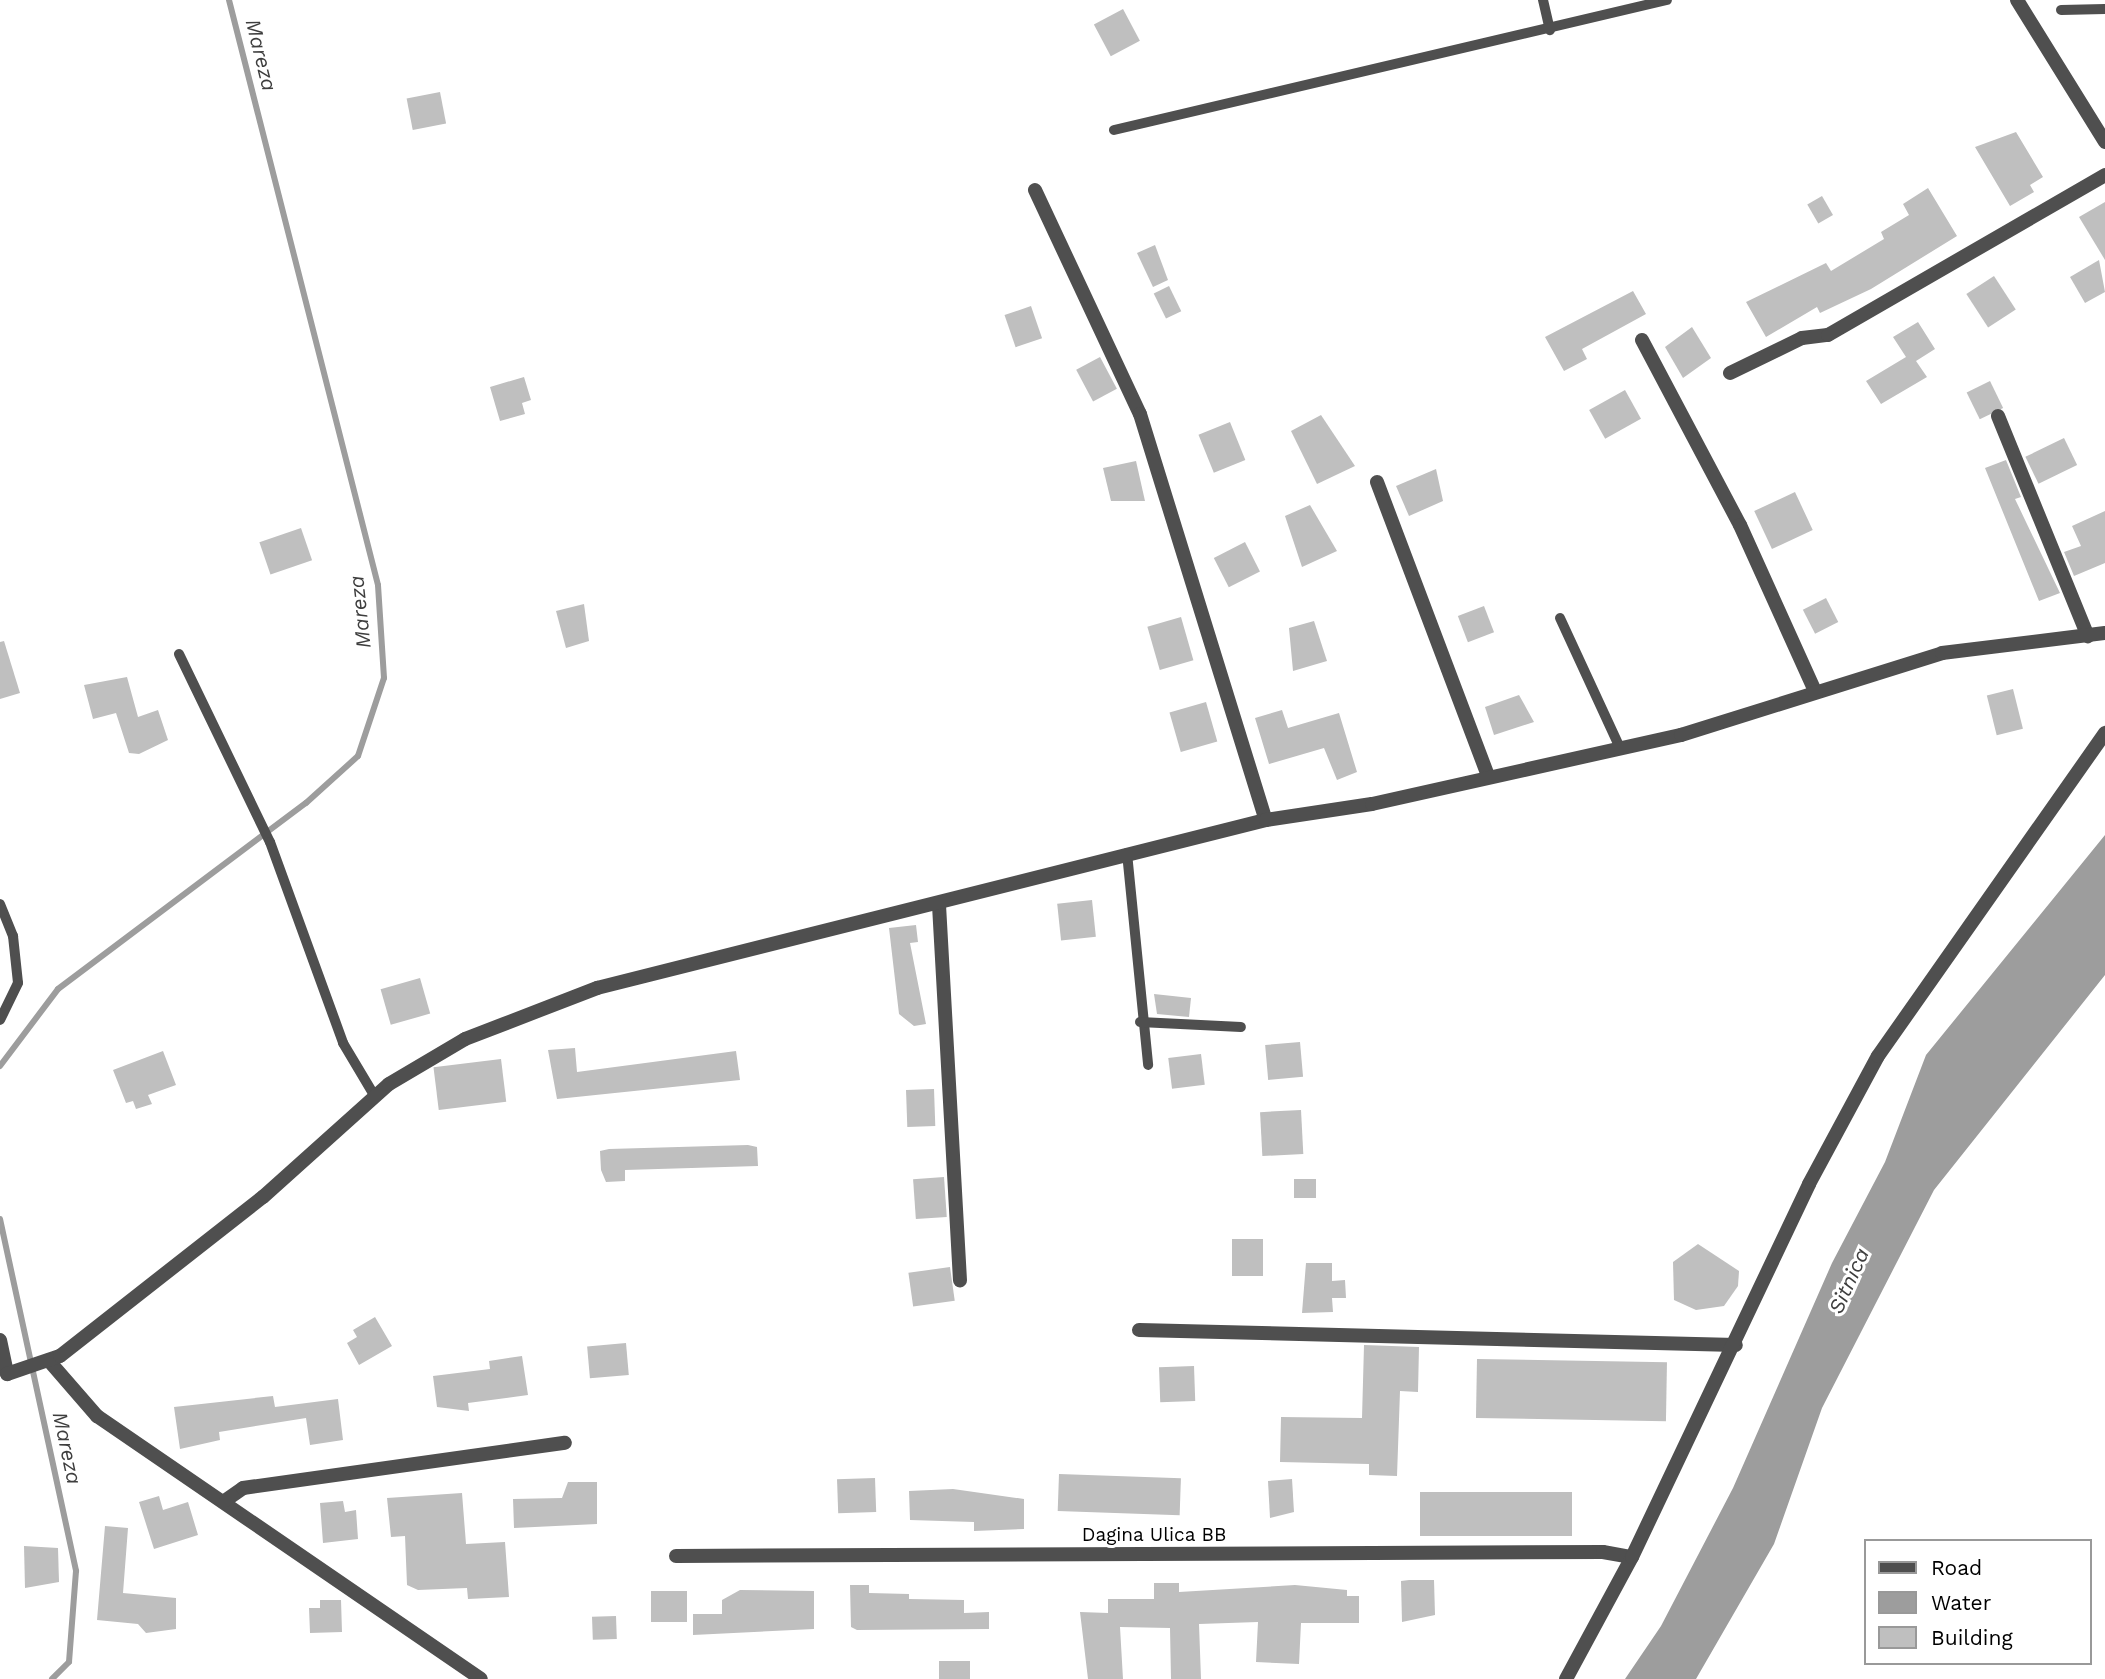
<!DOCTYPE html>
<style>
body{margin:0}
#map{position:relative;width:2105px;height:1679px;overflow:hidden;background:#fff;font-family:"Work Sans",sans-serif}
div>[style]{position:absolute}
.water>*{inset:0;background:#9d9d9d}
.stream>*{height:6px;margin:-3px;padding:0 3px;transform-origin:3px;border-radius:3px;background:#9d9d9d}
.building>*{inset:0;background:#bfbfbf;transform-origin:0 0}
.lane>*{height:10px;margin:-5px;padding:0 5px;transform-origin:5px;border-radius:5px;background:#4f4f4f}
.street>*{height:14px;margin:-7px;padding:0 7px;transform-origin:7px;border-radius:7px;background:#4f4f4f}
span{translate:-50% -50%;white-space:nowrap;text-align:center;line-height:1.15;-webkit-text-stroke:6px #fff;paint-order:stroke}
.street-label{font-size:19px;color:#000}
.water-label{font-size:21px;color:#3e3e3e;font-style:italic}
.legend{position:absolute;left:1864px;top:1539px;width:228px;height:126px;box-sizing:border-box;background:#fff;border:2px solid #999;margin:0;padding:9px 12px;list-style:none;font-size:21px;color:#000}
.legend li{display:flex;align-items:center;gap:14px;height:35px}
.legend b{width:35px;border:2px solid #999}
</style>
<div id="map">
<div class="water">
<div style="clip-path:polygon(2105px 835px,2105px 975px,1934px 1190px,1822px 1408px,1774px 1544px,1696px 1679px,1625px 1679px,1661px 1626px,1733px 1488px,1832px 1263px,1885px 1162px,1926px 1055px)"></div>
</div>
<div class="stream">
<div style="left:0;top:1066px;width:96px;rotate:-53deg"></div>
<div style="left:58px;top:989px;width:310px;rotate:-36.9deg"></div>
<div style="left:306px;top:803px;width:70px;rotate:-42.1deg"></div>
<div style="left:358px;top:756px;width:82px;rotate:-71.6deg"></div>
<div style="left:384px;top:678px;width:93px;rotate:-93.7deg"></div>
<div style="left:378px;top:585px;width:604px;rotate:-104.29deg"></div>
<div style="left:0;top:1219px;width:360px;rotate:77.8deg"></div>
<div style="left:76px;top:1571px;width:91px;rotate:94.4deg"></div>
<div style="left:69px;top:1662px;width:24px;rotate:135deg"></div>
</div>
<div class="building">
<div style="left:1123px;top:9px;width:36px;height:33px;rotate:62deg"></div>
<div style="left:440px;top:92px;width:32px;height:34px;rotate:79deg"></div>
<div style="clip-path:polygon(2016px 132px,2043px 177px,2030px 185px,2034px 192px,2010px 206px,1975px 147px)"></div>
<div style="clip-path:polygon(1928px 188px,1957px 236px,1871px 289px,1820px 313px,1817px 307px,1766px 337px,1746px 302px,1826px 263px,1831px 271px,1884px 239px,1881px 232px,1909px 215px,1903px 204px)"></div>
<div style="left:1822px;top:196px;width:22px;height:17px;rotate:60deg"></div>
<div style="clip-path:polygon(2105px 202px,2105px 260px,2079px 217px)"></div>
<div style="clip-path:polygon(1155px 245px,1168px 280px,1153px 287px,1137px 253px)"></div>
<div style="clip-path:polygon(2099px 260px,2105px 292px,2085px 303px,2070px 277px)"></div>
<div style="left:1994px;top:276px;width:40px;height:33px;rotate:57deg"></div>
<div style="left:1169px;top:286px;width:28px;height:17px;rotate:64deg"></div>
<div style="clip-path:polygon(1633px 291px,1646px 314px,1582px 349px,1587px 359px,1564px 371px,1545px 337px)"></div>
<div style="left:1031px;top:306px;width:34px;height:28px;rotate:71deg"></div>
<div style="clip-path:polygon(1918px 322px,1935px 349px,1916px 361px,1927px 377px,1881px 404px,1866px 381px,1906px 357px,1893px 337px)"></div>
<div style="clip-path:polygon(1692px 327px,1711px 358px,1683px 378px,1665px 347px)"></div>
<div style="left:1100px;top:357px;width:36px;height:27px;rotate:62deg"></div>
<div style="clip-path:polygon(524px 377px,531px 400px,522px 403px,525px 414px,500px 421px,490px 387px)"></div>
<div style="left:1990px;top:381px;width:30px;height:26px;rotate:64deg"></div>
<div style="left:1625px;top:390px;width:33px;height:41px;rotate:61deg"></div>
<div style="clip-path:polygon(1321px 415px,1355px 466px,1317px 484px,1291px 431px)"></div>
<div style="left:1230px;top:422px;width:41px;height:34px;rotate:68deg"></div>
<div style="left:2064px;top:438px;width:30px;height:43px;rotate:64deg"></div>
<div style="clip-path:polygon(2006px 460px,2021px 497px,2015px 499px,2060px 593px,2039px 601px,1985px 468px)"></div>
<div style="clip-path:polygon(1136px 461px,1145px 501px,1111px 501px,1103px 468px)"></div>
<div style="clip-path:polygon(1436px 469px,1443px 501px,1409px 516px,1396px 486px)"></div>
<div style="left:1795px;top:492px;width:42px;height:45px;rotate:65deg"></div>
<div style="clip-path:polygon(1310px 505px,1337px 551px,1302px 567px,1285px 516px)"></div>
<div style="clip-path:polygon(2105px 511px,2105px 563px,2074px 576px,2064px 552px,2081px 546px,2072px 526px)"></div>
<div style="left:301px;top:528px;width:34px;height:44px;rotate:71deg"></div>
<div style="left:1245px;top:542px;width:33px;height:35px;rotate:63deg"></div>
<div style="left:1826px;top:598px;width:27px;height:26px;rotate:63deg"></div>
<div style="clip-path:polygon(584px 604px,589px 641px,566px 648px,556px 611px)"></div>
<div style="left:1484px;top:606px;width:28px;height:28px;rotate:69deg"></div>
<div style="left:1181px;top:617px;width:45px;height:35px;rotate:74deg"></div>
<div style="clip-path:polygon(1314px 621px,1327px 661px,1293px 671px,1289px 628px)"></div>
<div style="clip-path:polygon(4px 641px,20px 693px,0 699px,0 642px)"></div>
<div style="clip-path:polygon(127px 677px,138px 717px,158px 710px,168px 740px,139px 754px,129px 753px,116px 713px,93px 719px,84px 685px)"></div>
<div style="left:2013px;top:689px;width:41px;height:27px;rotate:76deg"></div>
<div style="clip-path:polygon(1519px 695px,1534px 722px,1494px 735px,1485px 707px)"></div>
<div style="left:1206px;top:702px;width:41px;height:38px;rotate:74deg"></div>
<div style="clip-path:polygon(1282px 710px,1288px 728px,1339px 713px,1357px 772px,1337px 780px,1324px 748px,1269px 764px,1255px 718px)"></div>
<div style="left:1092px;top:900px;width:37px;height:35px;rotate:84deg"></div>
<div style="clip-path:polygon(916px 925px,918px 942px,910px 943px,926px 1024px,914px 1026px,899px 1014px,889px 928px)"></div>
<div style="left:420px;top:978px;width:37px;height:41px;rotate:74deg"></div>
<div style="clip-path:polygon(1154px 994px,1191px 998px,1189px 1017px,1157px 1014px)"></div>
<div style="left:1300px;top:1042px;width:35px;height:35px;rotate:85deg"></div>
<div style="clip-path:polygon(575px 1048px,577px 1072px,736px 1051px,740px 1080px,557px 1099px,548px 1050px)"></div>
<div style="clip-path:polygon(163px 1051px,176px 1085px,148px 1095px,152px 1104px,136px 1109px,133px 1101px,126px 1103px,113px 1070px)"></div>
<div style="left:1201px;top:1054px;width:31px;height:33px;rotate:83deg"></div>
<div style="left:501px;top:1059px;width:43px;height:68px;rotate:83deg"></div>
<div style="left:934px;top:1089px;width:37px;height:28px;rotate:88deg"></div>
<div style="left:1301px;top:1110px;width:44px;height:41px;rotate:87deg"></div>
<div style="clip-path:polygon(748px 1145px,757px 1147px,758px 1166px,625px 1170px,625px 1181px,606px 1182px,601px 1170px,600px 1151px,609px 1149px)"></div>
<div style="left:944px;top:1177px;width:40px;height:31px;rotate:86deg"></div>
<div style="left:1294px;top:1179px;width:22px;height:19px"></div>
<div style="left:1232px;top:1239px;width:31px;height:37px"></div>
<div style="clip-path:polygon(1698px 1244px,1739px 1271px,1738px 1286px,1724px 1306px,1696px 1310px,1674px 1300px,1673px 1262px)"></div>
<div style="clip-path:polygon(1306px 1263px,1332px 1263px,1332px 1281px,1345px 1280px,1346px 1298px,1332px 1298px,1333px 1312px,1302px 1313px)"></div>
<div style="left:950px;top:1267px;width:34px;height:42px;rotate:82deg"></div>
<div style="clip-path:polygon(375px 1317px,392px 1346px,359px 1365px,347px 1343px,357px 1337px,353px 1330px)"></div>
<div style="left:626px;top:1343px;width:32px;height:39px;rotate:85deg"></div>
<div style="clip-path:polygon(1364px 1345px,1419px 1347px,1418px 1392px,1400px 1391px,1397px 1476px,1369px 1475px,1369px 1464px,1280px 1462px,1281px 1417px,1362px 1418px)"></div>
<div style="clip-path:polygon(522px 1356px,528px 1395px,468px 1403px,469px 1411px,437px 1407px,433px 1376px,490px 1369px,489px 1361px)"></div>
<div style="left:1477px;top:1359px;width:190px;height:59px;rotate:1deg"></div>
<div style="left:1194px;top:1366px;width:35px;height:35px;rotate:88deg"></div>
<div style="clip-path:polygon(273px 1396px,275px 1407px,338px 1399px,343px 1440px,310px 1445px,306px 1418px,219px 1432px,220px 1440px,180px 1449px,174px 1407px)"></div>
<div style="left:1059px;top:1474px;width:122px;height:37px;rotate:2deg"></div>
<div style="left:875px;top:1478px;width:34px;height:38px;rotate:88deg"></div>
<div style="clip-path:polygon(1292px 1479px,1294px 1512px,1270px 1518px,1268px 1481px)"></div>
<div style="clip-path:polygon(568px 1482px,597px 1482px,597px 1524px,514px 1528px,513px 1499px,562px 1498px)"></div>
<div style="clip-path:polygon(953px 1489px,1024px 1499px,1024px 1529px,974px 1531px,974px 1522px,910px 1520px,909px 1491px)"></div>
<div style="left:1572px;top:1492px;width:44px;height:152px;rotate:90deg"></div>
<div style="clip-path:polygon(462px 1493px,466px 1544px,505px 1542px,509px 1597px,468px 1599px,467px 1588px,418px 1590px,407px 1585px,405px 1536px,391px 1537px,387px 1498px)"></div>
<div style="clip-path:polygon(159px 1496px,163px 1510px,188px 1502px,198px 1535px,154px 1549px,139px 1502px)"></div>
<div style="clip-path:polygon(343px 1501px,345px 1512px,356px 1510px,358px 1539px,323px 1543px,320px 1503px)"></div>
<div style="clip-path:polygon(105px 1526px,128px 1528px,123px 1593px,176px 1598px,176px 1629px,146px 1633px,138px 1624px,97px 1620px)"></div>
<div style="clip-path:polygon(24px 1546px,58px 1548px,59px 1582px,25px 1588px)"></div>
<div style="clip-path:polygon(1409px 1580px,1434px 1580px,1435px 1615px,1402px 1622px,1401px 1581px)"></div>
<div style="clip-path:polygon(1154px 1583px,1179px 1583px,1179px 1592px,1295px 1585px,1347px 1590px,1347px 1596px,1359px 1596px,1359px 1623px,1301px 1623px,1299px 1664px,1256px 1662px,1258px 1622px,1199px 1624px,1201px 1679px,1171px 1679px,1170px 1628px,1120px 1627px,1123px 1679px,1088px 1679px,1080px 1612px,1108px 1613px,1108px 1599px,1154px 1599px)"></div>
<div style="clip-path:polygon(850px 1585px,869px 1585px,869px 1593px,909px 1594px,909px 1599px,964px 1600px,964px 1613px,989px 1612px,989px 1629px,857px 1630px,851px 1627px)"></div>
<div style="clip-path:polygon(740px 1590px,814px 1591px,814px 1629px,693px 1635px,693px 1614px,722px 1614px,722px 1600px)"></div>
<div style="left:651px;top:1591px;width:36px;height:31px"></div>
<div style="clip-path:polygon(320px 1600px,341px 1600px,342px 1632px,310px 1633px,309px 1608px,320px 1608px)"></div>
<div style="left:616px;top:1616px;width:23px;height:24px;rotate:88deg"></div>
<div style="left:970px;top:1661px;width:18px;height:31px;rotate:90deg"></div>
</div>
<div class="lane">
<div style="left:1543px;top:0;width:31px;rotate:77deg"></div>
<div style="left:2061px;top:10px;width:44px;rotate:-1.3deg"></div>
<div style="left:1114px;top:130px;width:568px;rotate:-13.23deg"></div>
<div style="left:1560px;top:618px;width:143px;rotate:65.2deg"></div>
<div style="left:179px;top:654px;width:209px;rotate:64.2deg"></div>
<div style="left:270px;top:842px;width:214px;rotate:70deg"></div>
<div style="left:343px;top:1043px;width:61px;rotate:59.2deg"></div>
<div style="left:1127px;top:853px;width:213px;rotate:84.3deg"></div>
<div style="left:0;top:904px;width:35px;rotate:68deg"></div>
<div style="left:13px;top:936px;width:47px;rotate:83.9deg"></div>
<div style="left:18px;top:983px;width:41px;rotate:115.9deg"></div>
<div style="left:1140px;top:1022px;width:101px;rotate:2.8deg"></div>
</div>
<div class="street">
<div style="left:2017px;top:0;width:167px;rotate:58.2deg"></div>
<div style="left:1035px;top:190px;width:247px;rotate:64.9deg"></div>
<div style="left:1140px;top:414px;width:425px;rotate:72.8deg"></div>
<div style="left:1642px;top:340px;width:209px;rotate:62.1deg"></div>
<div style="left:1740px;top:525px;width:182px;rotate:65.7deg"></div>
<div style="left:1730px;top:373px;width:80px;rotate:-25.9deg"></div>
<div style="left:1802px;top:338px;width:26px;rotate:-7deg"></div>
<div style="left:1828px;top:335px;width:320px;rotate:-30deg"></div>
<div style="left:1998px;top:416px;width:238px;rotate:67.8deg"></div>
<div style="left:1377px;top:482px;width:314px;rotate:69.3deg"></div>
<div style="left:939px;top:905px;width:376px;rotate:86.8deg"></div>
<div style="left:1139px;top:1330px;width:597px;rotate:1.44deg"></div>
<div style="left:0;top:1340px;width:35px;rotate:78deg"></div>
<div style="left:50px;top:1362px;width:72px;rotate:49deg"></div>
<div style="left:97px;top:1416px;width:465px;rotate:34.4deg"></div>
<div style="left:7px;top:1374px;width:56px;rotate:-18.8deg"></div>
<div style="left:60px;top:1356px;width:258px;rotate:-38.1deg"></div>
<div style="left:263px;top:1197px;width:169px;rotate:-41.9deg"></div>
<div style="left:389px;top:1084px;width:88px;rotate:-30.6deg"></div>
<div style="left:465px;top:1039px;width:142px;rotate:-21.1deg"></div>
<div style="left:597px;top:988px;width:690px;rotate:-14.1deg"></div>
<div style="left:1266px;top:820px;width:107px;rotate:-8.6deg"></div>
<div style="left:1372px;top:804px;width:317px;rotate:-12.6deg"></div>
<div style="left:1681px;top:735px;width:274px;rotate:-17.4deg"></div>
<div style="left:1942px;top:653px;width:164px;rotate:-7deg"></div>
<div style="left:226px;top:1500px;width:21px;rotate:-35deg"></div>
<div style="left:243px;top:1488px;width:325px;rotate:-8deg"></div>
<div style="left:676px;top:1556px;width:927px;rotate:-0.25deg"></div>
<div style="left:1603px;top:1552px;width:29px;rotate:10deg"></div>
<div style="left:1566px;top:1679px;width:139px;rotate:-61.6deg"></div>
<div style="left:1632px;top:1557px;width:413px;rotate:-64.6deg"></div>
<div style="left:1809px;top:1184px;width:145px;rotate:-61.7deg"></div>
<div style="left:1878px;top:1056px;width:395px;rotate:-54.9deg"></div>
</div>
<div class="street-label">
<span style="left:1154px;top:1535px">Dagina Ulica BB</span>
</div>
<div class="water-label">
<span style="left:261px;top:55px;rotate:76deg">Mareza</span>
<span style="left:360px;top:612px;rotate:-96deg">Mareza</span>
<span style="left:1849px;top:1281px;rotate:-66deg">Sitnica</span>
<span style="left:67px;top:1448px;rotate:78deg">Mareza</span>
</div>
<ul class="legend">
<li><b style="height:9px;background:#4f4f4f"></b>Road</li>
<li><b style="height:19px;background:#9d9d9d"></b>Water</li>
<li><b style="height:19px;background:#bfbfbf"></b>Building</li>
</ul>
</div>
